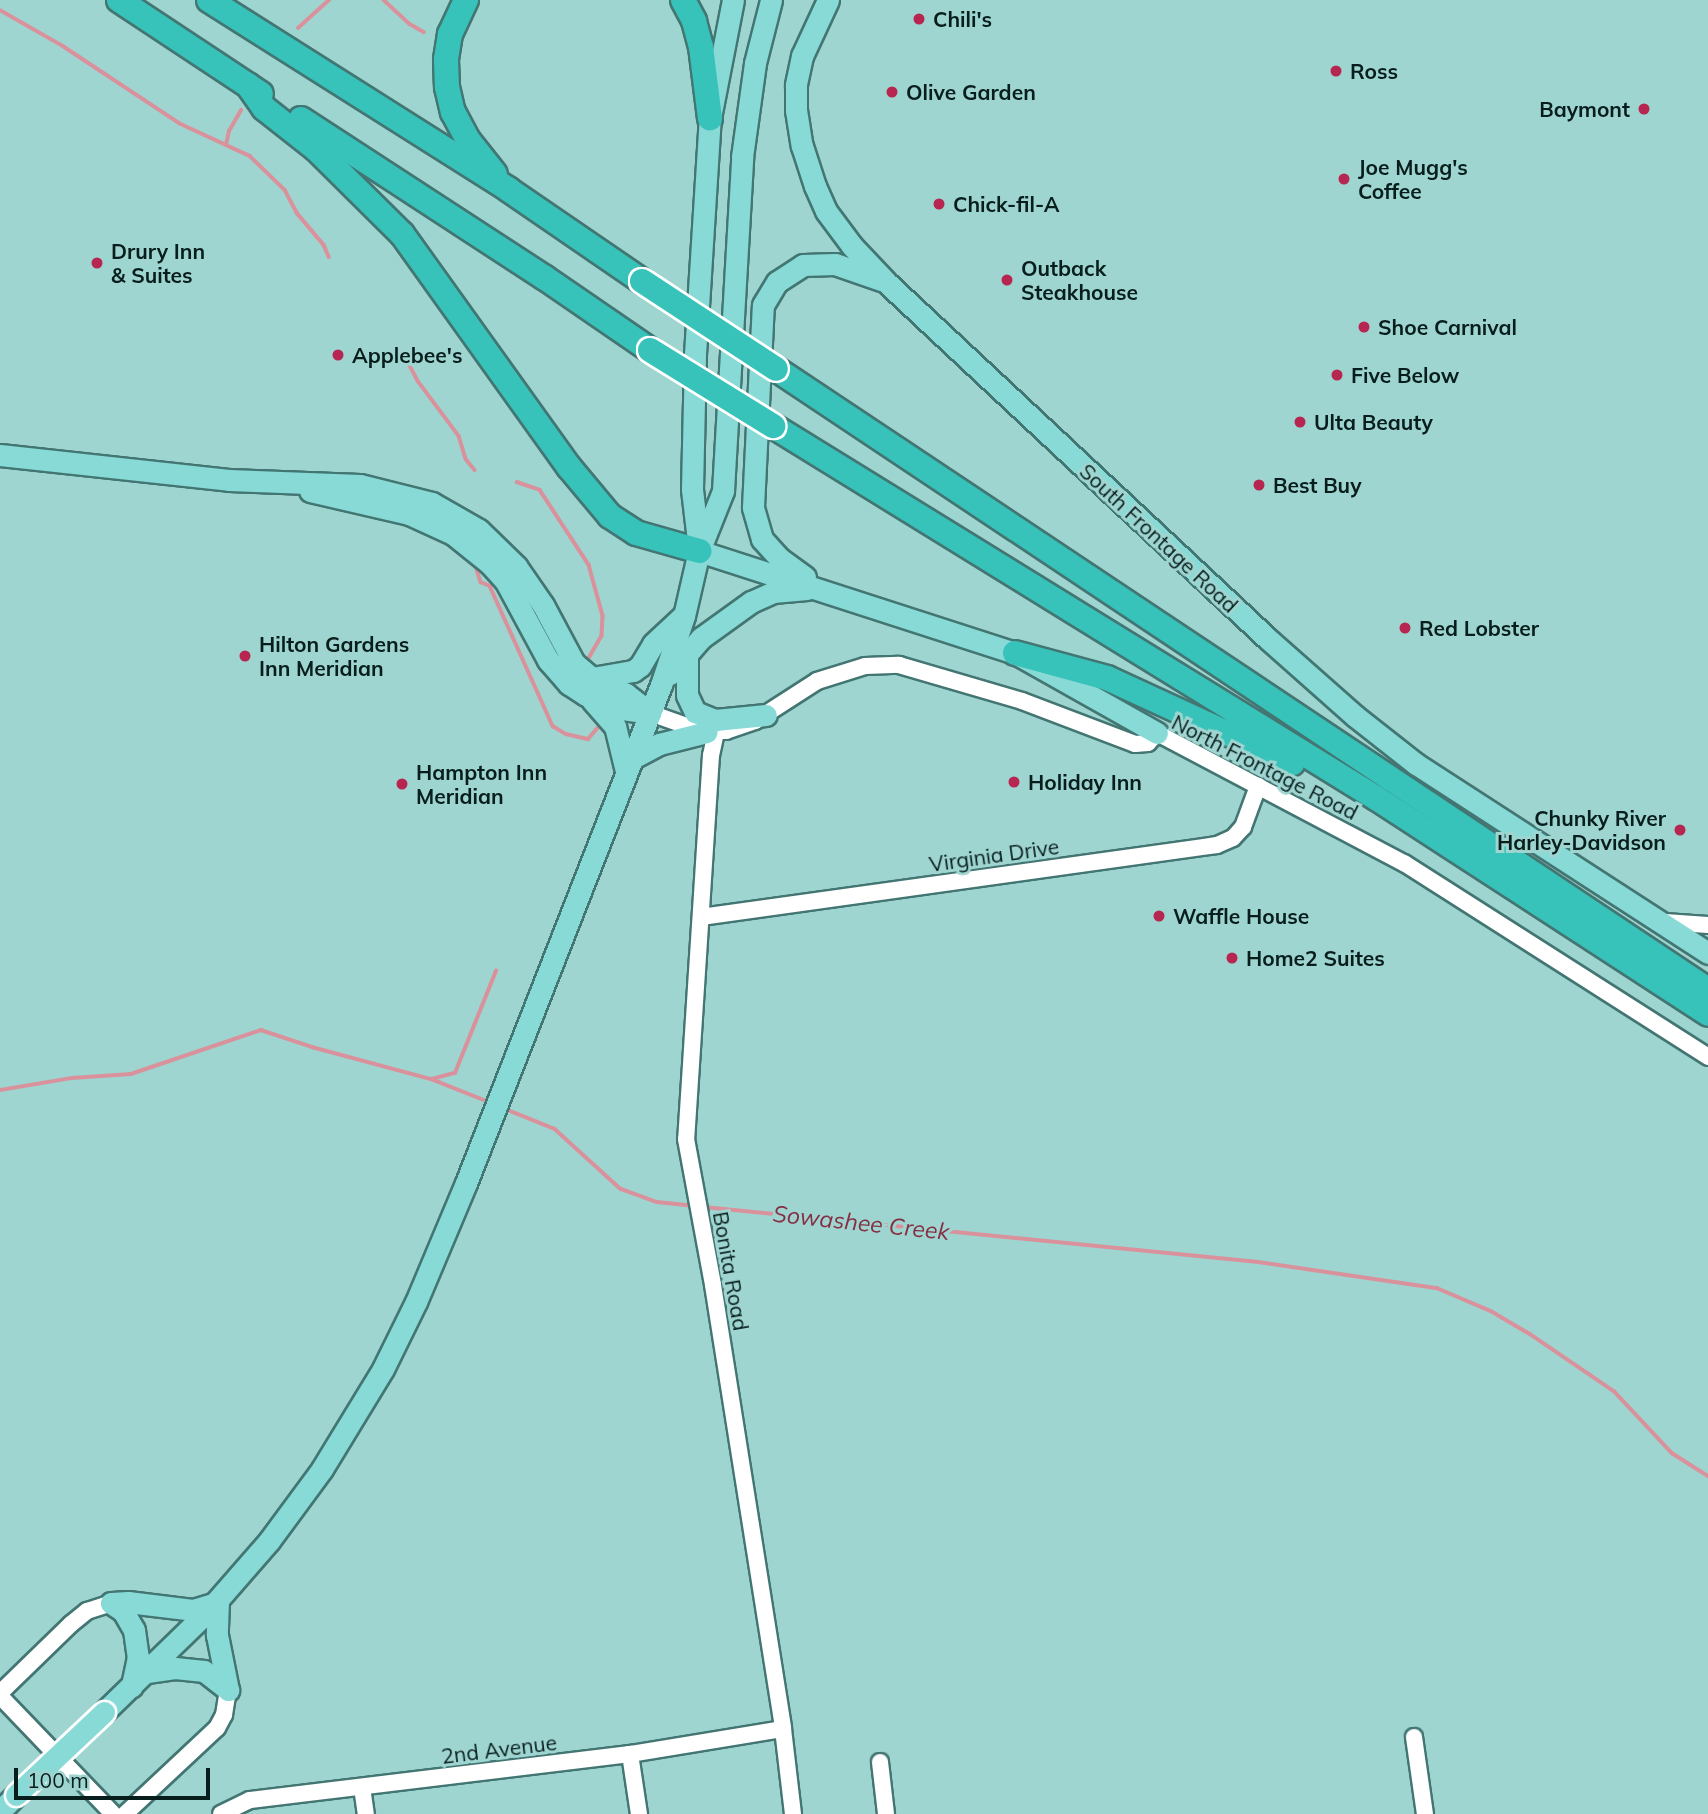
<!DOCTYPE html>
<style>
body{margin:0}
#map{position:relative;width:1708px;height:1814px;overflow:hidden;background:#9fd5d0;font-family:Mulish,sans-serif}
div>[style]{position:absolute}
.stream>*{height:3.5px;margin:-1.75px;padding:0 1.75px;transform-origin:1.75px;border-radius:1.75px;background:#d9919c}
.roads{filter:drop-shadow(2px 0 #437673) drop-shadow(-2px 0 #437673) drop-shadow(0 2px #437673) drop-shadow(0 -2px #437673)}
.minor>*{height:16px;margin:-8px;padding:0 8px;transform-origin:8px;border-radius:8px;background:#fff}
.major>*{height:21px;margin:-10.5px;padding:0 10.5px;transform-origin:10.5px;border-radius:10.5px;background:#87dad6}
.highway>*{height:24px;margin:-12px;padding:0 12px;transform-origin:12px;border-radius:12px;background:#37c2ba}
.bridges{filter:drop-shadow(2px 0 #fff) drop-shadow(-2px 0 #fff) drop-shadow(0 2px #fff) drop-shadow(0 -2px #fff)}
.major-bridge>*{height:21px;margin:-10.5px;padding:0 10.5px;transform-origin:10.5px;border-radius:10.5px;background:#87dad6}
.highway-bridge>*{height:24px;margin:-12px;padding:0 12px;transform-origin:12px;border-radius:12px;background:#37c2ba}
.dots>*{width:19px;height:19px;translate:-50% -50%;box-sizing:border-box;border:4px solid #9fd5d0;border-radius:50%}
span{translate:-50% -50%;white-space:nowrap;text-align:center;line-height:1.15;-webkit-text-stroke:6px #9fd5d0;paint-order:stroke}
.poi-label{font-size:21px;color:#081e1d;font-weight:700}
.left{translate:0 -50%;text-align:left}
.right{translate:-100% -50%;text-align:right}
.street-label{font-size:21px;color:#081e1d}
.water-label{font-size:23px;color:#842f42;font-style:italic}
.scale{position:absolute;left:14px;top:1768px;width:196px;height:32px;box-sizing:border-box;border:4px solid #081e1d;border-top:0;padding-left:9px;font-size:21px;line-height:24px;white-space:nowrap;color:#081e1d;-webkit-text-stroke:5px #9fd5d0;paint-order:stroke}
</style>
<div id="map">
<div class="stream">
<div style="left:384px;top:0;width:35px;rotate:43deg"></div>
<div style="left:410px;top:24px;width:16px;rotate:30deg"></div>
<div style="left:0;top:10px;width:73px;rotate:29.7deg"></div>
<div style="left:63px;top:46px;width:141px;rotate:33.5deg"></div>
<div style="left:181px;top:124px;width:76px;rotate:24.9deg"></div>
<div style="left:250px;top:156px;width:49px;rotate:44.2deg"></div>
<div style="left:285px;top:190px;width:26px;rotate:62deg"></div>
<div style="left:297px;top:213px;width:42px;rotate:49.8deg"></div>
<div style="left:324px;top:245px;width:13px;rotate:67deg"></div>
<div style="left:298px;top:28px;width:42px;rotate:-42.1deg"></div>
<div style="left:226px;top:145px;width:14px;rotate:-78deg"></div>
<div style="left:229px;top:131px;width:24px;rotate:-60deg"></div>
<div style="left:408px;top:362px;width:21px;rotate:62deg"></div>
<div style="left:418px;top:381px;width:69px;rotate:53.3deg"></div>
<div style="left:459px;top:436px;width:24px;rotate:73deg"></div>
<div style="left:466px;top:459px;width:14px;rotate:51deg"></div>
<div style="left:517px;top:482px;width:24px;rotate:19deg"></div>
<div style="left:540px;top:490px;width:90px;rotate:56.8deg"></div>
<div style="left:589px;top:565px;width:53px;rotate:74.6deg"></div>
<div style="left:603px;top:616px;width:20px;rotate:93deg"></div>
<div style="left:602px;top:636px;width:28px;rotate:120deg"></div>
<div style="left:476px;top:566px;width:17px;rotate:73deg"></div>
<div style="left:481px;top:582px;width:10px;rotate:24deg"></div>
<div style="left:490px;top:586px;width:154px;rotate:65.8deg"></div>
<div style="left:553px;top:726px;width:15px;rotate:32deg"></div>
<div style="left:566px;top:734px;width:23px;rotate:13deg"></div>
<div style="left:588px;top:739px;width:21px;rotate:-49deg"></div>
<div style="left:432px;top:1079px;width:24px;rotate:-15deg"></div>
<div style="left:455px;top:1073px;width:110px;rotate:-68.1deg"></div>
<div style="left:0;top:1090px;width:73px;rotate:-9.5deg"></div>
<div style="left:72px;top:1078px;width:59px;rotate:-3.9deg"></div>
<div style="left:131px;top:1074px;width:137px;rotate:-18.7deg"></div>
<div style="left:261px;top:1030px;width:54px;rotate:18.4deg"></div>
<div style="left:312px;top:1047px;width:123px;rotate:15.1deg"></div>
<div style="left:431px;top:1079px;width:62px;rotate:21.6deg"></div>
<div style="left:503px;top:1108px;width:56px;rotate:22deg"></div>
<div style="left:555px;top:1129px;width:89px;rotate:42.3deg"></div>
<div style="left:621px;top:1189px;width:38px;rotate:20deg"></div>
<div style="left:657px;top:1202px;width:36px;rotate:6deg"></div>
<div style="left:704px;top:1207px;width:557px;rotate:5.67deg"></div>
<div style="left:1258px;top:1262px;width:181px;rotate:8.3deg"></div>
<div style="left:1437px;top:1288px;width:59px;rotate:23.1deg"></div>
<div style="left:1491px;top:1311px;width:45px;rotate:30.5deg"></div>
<div style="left:1530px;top:1334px;width:102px;rotate:34.2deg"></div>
<div style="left:1614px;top:1391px;width:85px;rotate:46.9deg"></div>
<div style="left:1672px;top:1453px;width:43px;rotate:32.6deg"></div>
</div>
<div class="roads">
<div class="minor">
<div style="left:650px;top:713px;width:54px;rotate:19.4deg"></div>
<div style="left:701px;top:731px;width:25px"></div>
<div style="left:726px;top:731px;width:31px;rotate:-19deg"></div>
<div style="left:755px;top:721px;width:74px;rotate:-32.8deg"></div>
<div style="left:817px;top:681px;width:50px;rotate:-17.4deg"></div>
<div style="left:865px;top:666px;width:34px;rotate:-2deg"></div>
<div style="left:899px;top:665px;width:128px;rotate:16.3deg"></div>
<div style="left:1022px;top:701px;width:121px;rotate:20.8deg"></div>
<div style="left:1135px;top:744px;width:13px;rotate:-4deg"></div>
<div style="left:1148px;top:743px;width:13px;rotate:-48deg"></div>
<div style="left:1157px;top:733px;width:279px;rotate:27.8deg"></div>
<div style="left:1404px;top:863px;width:361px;rotate:32.5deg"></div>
<div style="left:716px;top:732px;width:24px;rotate:102deg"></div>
<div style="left:711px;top:755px;width:385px;rotate:93.7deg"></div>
<div style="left:686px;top:1139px;width:148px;rotate:79.5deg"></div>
<div style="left:713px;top:1285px;width:449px;rotate:81deg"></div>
<div style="left:783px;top:1729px;width:86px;rotate:83.3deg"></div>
<div style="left:701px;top:917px;width:521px;rotate:-7.94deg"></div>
<div style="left:1217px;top:845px;width:17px;rotate:-24deg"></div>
<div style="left:1233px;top:838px;width:15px;rotate:-48deg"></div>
<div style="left:1243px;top:827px;width:44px;rotate:-69.9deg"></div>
<div style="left:1665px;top:922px;width:43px;rotate:4deg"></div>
<div style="left:0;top:1693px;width:99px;rotate:-44.2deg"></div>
<div style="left:71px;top:1624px;width:21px;rotate:-39deg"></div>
<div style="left:87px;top:1611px;width:25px;rotate:-18deg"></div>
<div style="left:0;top:1696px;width:163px;rotate:46.2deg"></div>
<div style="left:1414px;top:1737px;width:78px;rotate:81.9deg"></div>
<div style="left:630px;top:1754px;width:61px;rotate:81.5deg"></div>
<div style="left:880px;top:1762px;width:52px;rotate:83.4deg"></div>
<div style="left:362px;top:1787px;width:27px;rotate:82deg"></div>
<div style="left:125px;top:1814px;width:126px;rotate:-43.1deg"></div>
<div style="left:217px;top:1728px;width:15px;rotate:-62deg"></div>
<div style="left:224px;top:1715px;width:25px;rotate:-81deg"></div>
<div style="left:221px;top:1814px;width:32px;rotate:-26deg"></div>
<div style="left:250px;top:1800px;width:383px;rotate:-6.9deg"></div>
<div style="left:630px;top:1754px;width:155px;rotate:-9.3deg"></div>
</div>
<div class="major">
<div style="left:828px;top:0;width:62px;rotate:114.9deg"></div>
<div style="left:802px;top:56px;width:30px;rotate:102deg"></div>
<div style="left:796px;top:85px;width:25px;rotate:90deg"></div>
<div style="left:796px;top:110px;width:36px;rotate:81deg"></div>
<div style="left:802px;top:146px;width:42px;rotate:72deg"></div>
<div style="left:815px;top:186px;width:27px;rotate:66deg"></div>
<div style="left:826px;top:211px;width:44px;rotate:53.4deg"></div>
<div style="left:852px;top:246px;width:50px;rotate:46.6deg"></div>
<div style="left:886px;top:282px;width:523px;rotate:43.06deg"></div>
<div style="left:1268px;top:639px;width:116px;rotate:41.5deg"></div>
<div style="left:1355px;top:716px;width:78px;rotate:38.2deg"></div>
<div style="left:1416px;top:764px;width:348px;rotate:32.9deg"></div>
<div style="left:0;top:455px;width:230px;rotate:6.2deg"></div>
<div style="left:229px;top:480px;width:131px;rotate:2.2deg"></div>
<div style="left:360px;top:485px;width:74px;rotate:14deg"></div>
<div style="left:432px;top:503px;width:54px;rotate:29.9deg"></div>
<div style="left:479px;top:530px;width:52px;rotate:44.2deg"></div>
<div style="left:516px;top:566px;width:47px;rotate:55.3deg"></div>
<div style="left:543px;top:605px;width:66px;rotate:61.9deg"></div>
<div style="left:574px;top:663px;width:23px;rotate:40deg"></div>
<div style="left:592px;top:678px;width:38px;rotate:25deg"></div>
<div style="left:626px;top:694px;width:31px;rotate:38deg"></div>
<div style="left:310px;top:491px;width:102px;rotate:13.1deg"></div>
<div style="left:409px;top:514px;width:48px;rotate:24.4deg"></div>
<div style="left:453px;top:534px;width:48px;rotate:39deg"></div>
<div style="left:490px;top:564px;width:24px;rotate:48deg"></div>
<div style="left:506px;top:582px;width:89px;rotate:61.7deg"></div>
<div style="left:548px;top:660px;width:32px;rotate:49deg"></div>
<div style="left:569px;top:684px;width:20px;rotate:33deg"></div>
<div style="left:586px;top:695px;width:39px;rotate:21deg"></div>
<div style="left:622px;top:709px;width:28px;rotate:8deg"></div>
<div style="left:699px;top:549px;width:60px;rotate:-96.7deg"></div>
<div style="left:692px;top:489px;width:135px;rotate:-88.7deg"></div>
<div style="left:695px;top:354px;width:236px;rotate:-86.4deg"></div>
<div style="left:710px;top:118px;width:120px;rotate:-79deg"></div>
<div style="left:699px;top:551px;width:332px;rotate:17.9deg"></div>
<div style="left:1015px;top:653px;width:163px;rotate:29.4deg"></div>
<div style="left:805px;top:577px;width:31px;rotate:-144deg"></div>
<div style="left:780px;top:559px;width:27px;rotate:-132deg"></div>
<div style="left:762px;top:539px;width:33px;rotate:-106deg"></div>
<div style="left:753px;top:507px;width:202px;rotate:-87.2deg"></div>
<div style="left:763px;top:305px;width:27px;rotate:-59deg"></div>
<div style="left:777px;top:282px;width:31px;rotate:-33deg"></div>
<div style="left:803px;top:265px;width:32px;rotate:-2deg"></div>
<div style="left:835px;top:264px;width:49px;rotate:19.2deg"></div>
<div style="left:687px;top:650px;width:45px;rotate:90deg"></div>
<div style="left:687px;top:695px;width:19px;rotate:65deg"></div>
<div style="left:695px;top:712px;width:22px;rotate:22deg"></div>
<div style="left:715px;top:720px;width:51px;rotate:-5.6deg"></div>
<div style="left:670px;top:674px;width:48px;rotate:-49.3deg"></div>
<div style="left:701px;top:638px;width:62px;rotate:-35.8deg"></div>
<div style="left:751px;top:602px;width:24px;rotate:-24deg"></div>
<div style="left:773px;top:592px;width:34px;rotate:-5deg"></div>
<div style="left:592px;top:678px;width:42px;rotate:-9.7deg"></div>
<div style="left:633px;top:671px;width:9px;rotate:-36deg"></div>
<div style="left:640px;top:666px;width:26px;rotate:-59deg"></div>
<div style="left:653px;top:644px;width:40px;rotate:-43deg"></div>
<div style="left:592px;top:700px;width:35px;rotate:49deg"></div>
<div style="left:615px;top:726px;width:46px;rotate:76.3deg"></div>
<div style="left:631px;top:759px;width:32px;rotate:-28deg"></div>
<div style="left:659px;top:744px;width:49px;rotate:-14deg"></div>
<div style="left:218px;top:1600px;width:35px;rotate:92deg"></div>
<div style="left:217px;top:1635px;width:56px;rotate:78.7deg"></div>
<div style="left:111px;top:1603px;width:17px;rotate:-3deg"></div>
<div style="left:128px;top:1602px;width:65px;rotate:7deg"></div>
<div style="left:193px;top:1610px;width:24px;rotate:-17deg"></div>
<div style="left:111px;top:1603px;width:14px;rotate:34deg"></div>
<div style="left:123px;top:1611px;width:22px;rotate:60deg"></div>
<div style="left:134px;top:1630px;width:27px;rotate:82deg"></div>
<div style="left:138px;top:1657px;width:30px;rotate:102deg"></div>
<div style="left:147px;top:1672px;width:28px;rotate:-8deg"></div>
<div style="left:175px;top:1668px;width:29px;rotate:6deg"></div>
<div style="left:204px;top:1671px;width:31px;rotate:38deg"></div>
<div style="left:104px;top:1712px;width:145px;rotate:-44.2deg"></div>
<div style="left:208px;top:1611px;width:93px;rotate:-48.9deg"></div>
<div style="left:269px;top:1541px;width:89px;rotate:-53.6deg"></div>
<div style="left:322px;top:1469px;width:117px;rotate:-58.6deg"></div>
<div style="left:383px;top:1369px;width:75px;rotate:-63.8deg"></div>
<div style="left:416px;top:1302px;width:129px;rotate:-67.2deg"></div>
<div style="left:466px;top:1183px;width:535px;rotate:-68.62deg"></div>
<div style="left:661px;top:685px;width:73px;rotate:-71.6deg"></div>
<div style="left:684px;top:616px;width:67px;rotate:-77deg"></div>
<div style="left:699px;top:551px;width:65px;rotate:-68.2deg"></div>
<div style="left:723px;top:491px;width:335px;rotate:-86.7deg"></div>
<div style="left:742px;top:157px;width:95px;rotate:-82.1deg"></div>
<div style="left:755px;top:63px;width:65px;rotate:-75.7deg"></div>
<div style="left:0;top:1811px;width:23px;rotate:-45deg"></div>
</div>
<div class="highway">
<div style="left:119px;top:0;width:170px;rotate:33.5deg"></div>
<div style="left:209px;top:0;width:355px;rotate:32.3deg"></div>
<div style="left:509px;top:190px;width:161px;rotate:34.4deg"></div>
<div style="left:466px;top:0;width:38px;rotate:115deg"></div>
<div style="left:450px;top:34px;width:26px;rotate:99deg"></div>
<div style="left:446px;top:60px;width:27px;rotate:88deg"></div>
<div style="left:447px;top:87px;width:26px;rotate:77deg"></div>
<div style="left:453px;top:112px;width:32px;rotate:62deg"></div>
<div style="left:468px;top:140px;width:43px;rotate:51.5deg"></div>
<div style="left:683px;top:0;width:24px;rotate:62deg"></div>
<div style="left:694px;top:21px;width:27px;rotate:75deg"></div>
<div style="left:701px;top:47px;width:72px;rotate:82.8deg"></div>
<div style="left:248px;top:85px;width:28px;rotate:55deg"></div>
<div style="left:264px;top:108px;width:66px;rotate:38.3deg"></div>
<div style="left:316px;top:149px;width:121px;rotate:44.7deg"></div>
<div style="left:402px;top:234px;width:287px;rotate:54.4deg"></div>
<div style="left:569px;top:467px;width:64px;rotate:50.1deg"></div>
<div style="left:610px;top:516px;width:31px;rotate:33deg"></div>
<div style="left:636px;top:533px;width:66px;rotate:15.9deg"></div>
<div style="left:301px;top:119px;width:291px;rotate:33.1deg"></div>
<div style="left:545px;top:278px;width:127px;rotate:34.4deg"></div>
<div style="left:776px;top:369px;width:1120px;rotate:33.68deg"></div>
<div style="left:773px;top:426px;width:709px;rotate:31.67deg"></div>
<div style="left:1376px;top:798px;width:396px;rotate:33deg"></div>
<div style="left:1015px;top:653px;width:95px;rotate:15.2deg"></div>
<div style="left:1107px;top:678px;width:204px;rotate:24.7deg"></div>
</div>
</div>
<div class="bridges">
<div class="major-bridge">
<div style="left:16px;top:1795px;width:121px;rotate:-43.3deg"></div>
</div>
<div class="highway-bridge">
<div style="left:642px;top:281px;width:160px;rotate:33.3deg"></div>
<div style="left:650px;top:350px;width:145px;rotate:31.7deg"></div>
</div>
</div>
<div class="dots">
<div style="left:919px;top:19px;background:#b72651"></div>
<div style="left:1336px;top:71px;background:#b72651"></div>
<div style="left:892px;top:92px;background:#b72651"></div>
<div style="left:1644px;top:109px;background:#b72651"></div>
<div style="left:1344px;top:179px;background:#b72651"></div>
<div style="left:939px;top:204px;background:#b72651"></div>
<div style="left:97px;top:263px;background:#b72651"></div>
<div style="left:1007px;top:280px;background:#b72651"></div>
<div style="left:1364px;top:327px;background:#b72651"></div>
<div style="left:338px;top:355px;background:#b72651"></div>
<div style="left:1337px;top:375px;background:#b72651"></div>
<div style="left:1300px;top:422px;background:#b72651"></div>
<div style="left:1259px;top:485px;background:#b72651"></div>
<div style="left:1405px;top:628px;background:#b72651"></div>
<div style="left:245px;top:656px;background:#b72651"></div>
<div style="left:1014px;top:782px;background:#b72651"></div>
<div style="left:402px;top:784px;background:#b72651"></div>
<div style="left:1680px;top:830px;background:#b72651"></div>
<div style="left:1159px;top:916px;background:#b72651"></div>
<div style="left:1232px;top:958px;background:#b72651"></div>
</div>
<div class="poi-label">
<span class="left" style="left:933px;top:19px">Chili's</span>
<span class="left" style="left:1350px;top:71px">Ross</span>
<span class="left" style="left:906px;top:92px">Olive Garden</span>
<span class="right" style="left:1630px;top:109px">Baymont</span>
<span class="left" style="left:1358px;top:179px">Joe Mugg's<br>Coffee</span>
<span class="left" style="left:953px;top:204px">Chick-fil-A</span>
<span class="left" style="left:111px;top:263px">Drury Inn<br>&amp; Suites</span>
<span class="left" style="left:1021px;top:280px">Outback<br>Steakhouse</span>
<span class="left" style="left:1378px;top:327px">Shoe Carnival</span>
<span class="left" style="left:352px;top:355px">Applebee's</span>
<span class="left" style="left:1351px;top:375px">Five Below</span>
<span class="left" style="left:1314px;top:422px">Ulta Beauty</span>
<span class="left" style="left:1273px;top:485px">Best Buy</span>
<span class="left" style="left:1419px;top:628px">Red Lobster</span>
<span class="left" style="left:259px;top:656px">Hilton Gardens<br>Inn Meridian</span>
<span class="left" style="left:416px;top:784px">Hampton Inn<br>Meridian</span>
<span class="left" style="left:1028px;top:782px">Holiday Inn</span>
<span class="right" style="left:1666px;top:830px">Chunky River<br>Harley-Davidson</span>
<span class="left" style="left:1173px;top:916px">Waffle House</span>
<span class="left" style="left:1246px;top:958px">Home2 Suites</span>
</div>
<div class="street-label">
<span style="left:1159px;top:538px;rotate:43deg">South Frontage Road</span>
<span style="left:1265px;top:767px;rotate:27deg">North Frontage Road</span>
<span style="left:994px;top:855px;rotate:-8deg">Virginia Drive</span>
<span style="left:731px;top:1271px;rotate:80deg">Bonita Road</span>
<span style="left:499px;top:1749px;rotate:-7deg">2nd Avenue</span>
</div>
<div class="water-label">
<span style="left:861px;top:1223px;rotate:6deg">Sowashee Creek</span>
</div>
<div class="scale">100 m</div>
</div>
